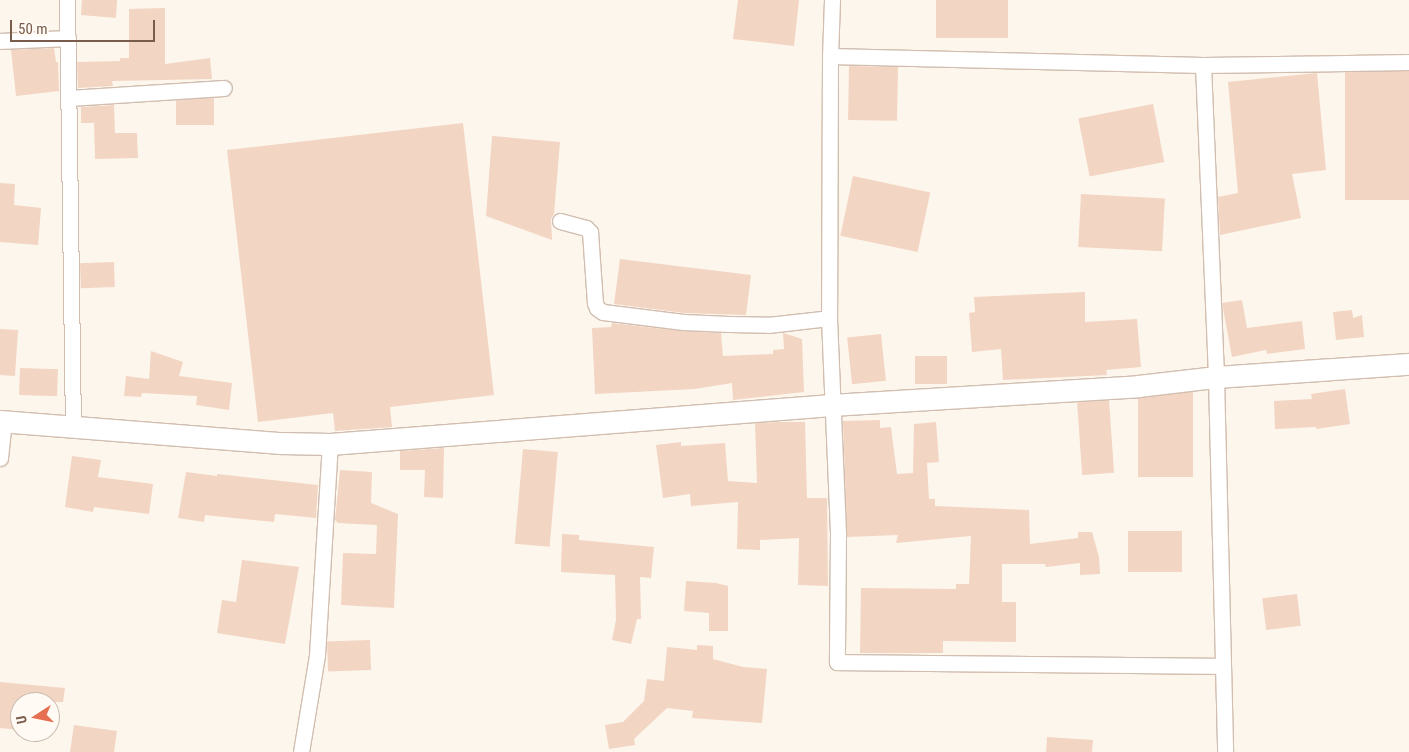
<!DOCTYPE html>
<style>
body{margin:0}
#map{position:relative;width:1409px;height:752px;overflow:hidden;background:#fdf6ec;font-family:"Roboto Condensed",sans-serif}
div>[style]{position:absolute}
.building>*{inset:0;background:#f3d5c3;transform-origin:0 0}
.roads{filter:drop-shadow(1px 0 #d1beb0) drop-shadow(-1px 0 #d1beb0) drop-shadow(0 1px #d1beb0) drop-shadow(0 -1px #d1beb0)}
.minor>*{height:15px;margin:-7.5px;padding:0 7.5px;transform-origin:7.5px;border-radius:7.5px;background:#fff}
.secondary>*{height:21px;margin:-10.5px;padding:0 10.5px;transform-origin:10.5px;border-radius:10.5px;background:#fff}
span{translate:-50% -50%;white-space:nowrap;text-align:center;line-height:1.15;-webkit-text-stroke:4px #fffaf3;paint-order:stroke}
.north{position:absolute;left:10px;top:692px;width:50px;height:50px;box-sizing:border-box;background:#fffaf3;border:1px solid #cabbb1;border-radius:50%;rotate:259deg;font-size:14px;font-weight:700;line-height:20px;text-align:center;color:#7a5c4d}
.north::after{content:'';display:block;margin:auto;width:18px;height:22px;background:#e76f51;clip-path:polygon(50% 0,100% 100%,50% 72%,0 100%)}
.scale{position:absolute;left:10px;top:20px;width:145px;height:22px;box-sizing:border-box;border:2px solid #7a5c4d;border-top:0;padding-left:6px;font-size:15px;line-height:18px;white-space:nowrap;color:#7a5c4d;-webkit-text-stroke:4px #fffaf3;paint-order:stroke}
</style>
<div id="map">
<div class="building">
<div style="clip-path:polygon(82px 0,117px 0,116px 18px,81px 15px)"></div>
<div style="clip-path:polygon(738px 0,799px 0,794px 46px,733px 39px)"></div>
<div style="left:936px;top:0;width:72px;height:38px"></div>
<div style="clip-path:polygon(165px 8px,165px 64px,210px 58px,212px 79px,112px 81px,113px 86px,78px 88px,77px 62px,120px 61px,120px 58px,129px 58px,129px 9px)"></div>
<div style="clip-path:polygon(54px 48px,56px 62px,58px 62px,59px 91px,16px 96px,11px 50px)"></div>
<div style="left:849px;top:66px;width:49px;height:54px;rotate:1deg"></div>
<div style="left:1409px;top:71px;width:129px;height:64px;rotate:90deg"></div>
<div style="clip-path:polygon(1317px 73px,1326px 170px,1292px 174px,1301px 218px,1220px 235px,1218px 197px,1238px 193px,1228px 82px)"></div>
<div style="left:214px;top:98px;width:27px;height:38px;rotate:90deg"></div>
<div style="left:1153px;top:104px;width:59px;height:76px;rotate:79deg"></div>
<div style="clip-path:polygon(114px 105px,115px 133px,137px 133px,138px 158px,95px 159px,94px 123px,81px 123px,81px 107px)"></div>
<div style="clip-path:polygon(463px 123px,494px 395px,390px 407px,392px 427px,335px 431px,333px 413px,258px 422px,227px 150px)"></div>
<div style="clip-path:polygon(492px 136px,560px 142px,554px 214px,551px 219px,552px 240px,486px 216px)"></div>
<div style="left:853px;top:176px;width:79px;height:61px;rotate:12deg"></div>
<div style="clip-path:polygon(0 183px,15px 184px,14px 205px,41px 208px,38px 245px,0 242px)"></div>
<div style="left:1081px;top:194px;width:84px;height:53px;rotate:3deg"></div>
<div style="clip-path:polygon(620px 259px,751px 275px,746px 315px,684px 313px,614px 304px)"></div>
<div style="left:114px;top:262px;width:25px;height:34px;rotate:88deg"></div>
<div style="clip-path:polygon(1085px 292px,1085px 322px,1137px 319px,1141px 367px,1106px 370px,1107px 375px,1003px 380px,1001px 349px,972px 352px,969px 313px,975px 312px,974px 297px)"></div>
<div style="clip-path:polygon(1242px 300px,1247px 328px,1302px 321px,1305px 349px,1267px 354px,1266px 350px,1232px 357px,1222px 303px)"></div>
<div style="clip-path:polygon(1352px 310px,1353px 318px,1362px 315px,1364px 337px,1336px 340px,1333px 312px)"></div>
<div style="clip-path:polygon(612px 323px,682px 331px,721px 333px,723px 356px,773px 354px,773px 350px,784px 349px,783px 333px,802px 339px,804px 392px,733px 400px,732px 383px,695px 389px,595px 394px,592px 328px,611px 327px)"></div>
<div style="clip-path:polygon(0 329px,18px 330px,15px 376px,0 375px)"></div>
<div style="left:881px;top:334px;width:47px;height:34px;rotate:84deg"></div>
<div style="clip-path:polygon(151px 351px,183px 362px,179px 376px,232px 383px,229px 410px,196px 405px,197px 396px,142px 393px,141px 397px,124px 396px,126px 376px,149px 379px)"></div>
<div style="left:915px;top:356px;width:32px;height:28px"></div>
<div style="left:20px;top:368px;width:38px;height:27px;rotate:2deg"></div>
<div style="clip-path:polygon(1345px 389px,1350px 424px,1316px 429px,1316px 427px,1275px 429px,1274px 401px,1312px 399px,1311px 394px)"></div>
<div style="left:1193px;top:392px;width:85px;height:55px;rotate:90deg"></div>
<div style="left:1109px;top:400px;width:73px;height:32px;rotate:86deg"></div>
<div style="clip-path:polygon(880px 420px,880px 428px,891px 427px,897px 474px,913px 473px,914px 424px,936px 422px,939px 462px,927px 463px,929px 499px,935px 499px,935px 506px,1029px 510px,1030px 544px,1078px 538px,1078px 532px,1092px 532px,1099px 557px,1100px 574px,1080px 575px,1080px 563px,1046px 567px,1045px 564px,1002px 564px,1002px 602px,1016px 602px,1016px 642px,943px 641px,943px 653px,860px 653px,861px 588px,956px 589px,956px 584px,969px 584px,971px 536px,896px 543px,898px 535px,847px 537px,843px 421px)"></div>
<div style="clip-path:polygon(778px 422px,805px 422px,807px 498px,827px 498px,828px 586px,798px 585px,799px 538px,760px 540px,760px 550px,737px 549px,738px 502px,691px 506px,690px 494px,663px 498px,656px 445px,681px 442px,681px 446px,725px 443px,728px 481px,757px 483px,755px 423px)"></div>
<div style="clip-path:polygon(444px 448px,443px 498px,424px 497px,425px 470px,400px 470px,400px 451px)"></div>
<div style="left:523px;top:449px;width:35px;height:95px;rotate:5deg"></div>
<div style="clip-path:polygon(72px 456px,101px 460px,98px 477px,153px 484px,149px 514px,94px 507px,93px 512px,65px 507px)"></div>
<div style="clip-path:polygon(340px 470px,372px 472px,371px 503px,398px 514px,394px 608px,341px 605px,343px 553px,376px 554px,377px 525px,338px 523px,335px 520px)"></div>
<div style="clip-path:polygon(186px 472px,217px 476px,217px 474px,318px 485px,316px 518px,275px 514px,274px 522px,205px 515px,204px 522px,178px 518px)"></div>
<div style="left:1128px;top:531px;width:54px;height:41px"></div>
<div style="clip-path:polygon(562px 534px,579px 535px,579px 540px,654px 547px,651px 578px,640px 577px,641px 619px,637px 619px,631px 644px,612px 640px,616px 620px,615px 575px,561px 572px)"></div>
<div style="clip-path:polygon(242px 560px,299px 567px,285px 644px,217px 633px,222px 600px,236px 602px)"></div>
<div style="clip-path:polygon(686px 581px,716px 583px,728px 586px,728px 631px,709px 631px,709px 613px,684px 611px)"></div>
<div style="left:1297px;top:594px;width:32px;height:35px;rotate:83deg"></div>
<div style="left:370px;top:640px;width:30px;height:43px;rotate:88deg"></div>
<div style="clip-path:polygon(697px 645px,713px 646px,713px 659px,743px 667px,767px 669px,762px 723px,692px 718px,693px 711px,667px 708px,634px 739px,635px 745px,609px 749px,605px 725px,623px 722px,644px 701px,647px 679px,664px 681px,667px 647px,697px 650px)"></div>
<div style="clip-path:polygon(0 682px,65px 688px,63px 702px,20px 702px,20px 730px,0 728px)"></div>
<div style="clip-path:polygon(74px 725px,117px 731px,114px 752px,70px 752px)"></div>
<div style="clip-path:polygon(1047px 737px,1093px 740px,1092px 752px,1046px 752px)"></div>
</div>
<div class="roads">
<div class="minor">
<div style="left:67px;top:0;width:428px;rotate:89.2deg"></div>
<div style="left:832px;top:0;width:56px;rotate:92deg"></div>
<div style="left:830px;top:56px;width:262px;rotate:90.2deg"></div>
<div style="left:829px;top:318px;width:217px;rotate:87.6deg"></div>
<div style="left:838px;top:535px;width:127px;rotate:90.5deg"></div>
<div style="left:837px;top:662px;width:386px;rotate:0.6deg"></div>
<div style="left:0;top:41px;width:68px;rotate:-2.5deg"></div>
<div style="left:830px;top:56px;width:373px;rotate:1.4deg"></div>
<div style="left:1203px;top:65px;width:206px;rotate:-0.8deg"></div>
<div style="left:1203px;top:65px;width:312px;rotate:87.6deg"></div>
<div style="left:1216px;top:377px;width:375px;rotate:88.6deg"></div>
<div style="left:69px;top:98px;width:155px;rotate:-3.7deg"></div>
<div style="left:560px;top:221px;width:27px;rotate:15deg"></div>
<div style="left:586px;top:228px;width:6px;rotate:45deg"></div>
<div style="left:590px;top:232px;width:71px;rotate:86deg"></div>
<div style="left:595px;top:303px;width:5px;rotate:68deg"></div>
<div style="left:597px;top:308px;width:7px;rotate:34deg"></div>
<div style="left:603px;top:312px;width:81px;rotate:7.1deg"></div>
<div style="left:683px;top:322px;width:46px;rotate:2.5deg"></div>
<div style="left:729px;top:324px;width:39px;rotate:1deg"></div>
<div style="left:768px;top:325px;width:61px;rotate:-6.5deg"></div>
<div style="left:0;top:458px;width:36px;rotate:-84deg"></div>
<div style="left:301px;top:752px;width:98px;rotate:-80.6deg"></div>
<div style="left:317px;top:655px;width:211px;rotate:-86.5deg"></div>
</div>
<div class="secondary">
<div style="left:0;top:421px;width:282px;rotate:4.5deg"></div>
<div style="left:281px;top:443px;width:49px;rotate:1.2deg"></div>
<div style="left:330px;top:444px;width:503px;rotate:-4.45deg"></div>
<div style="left:831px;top:405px;width:308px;rotate:-3.5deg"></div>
<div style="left:1138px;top:386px;width:79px;rotate:-6.6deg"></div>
<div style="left:1216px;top:377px;width:193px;rotate:-3.9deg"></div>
</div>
</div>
<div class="north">U</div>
<div class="scale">50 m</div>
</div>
